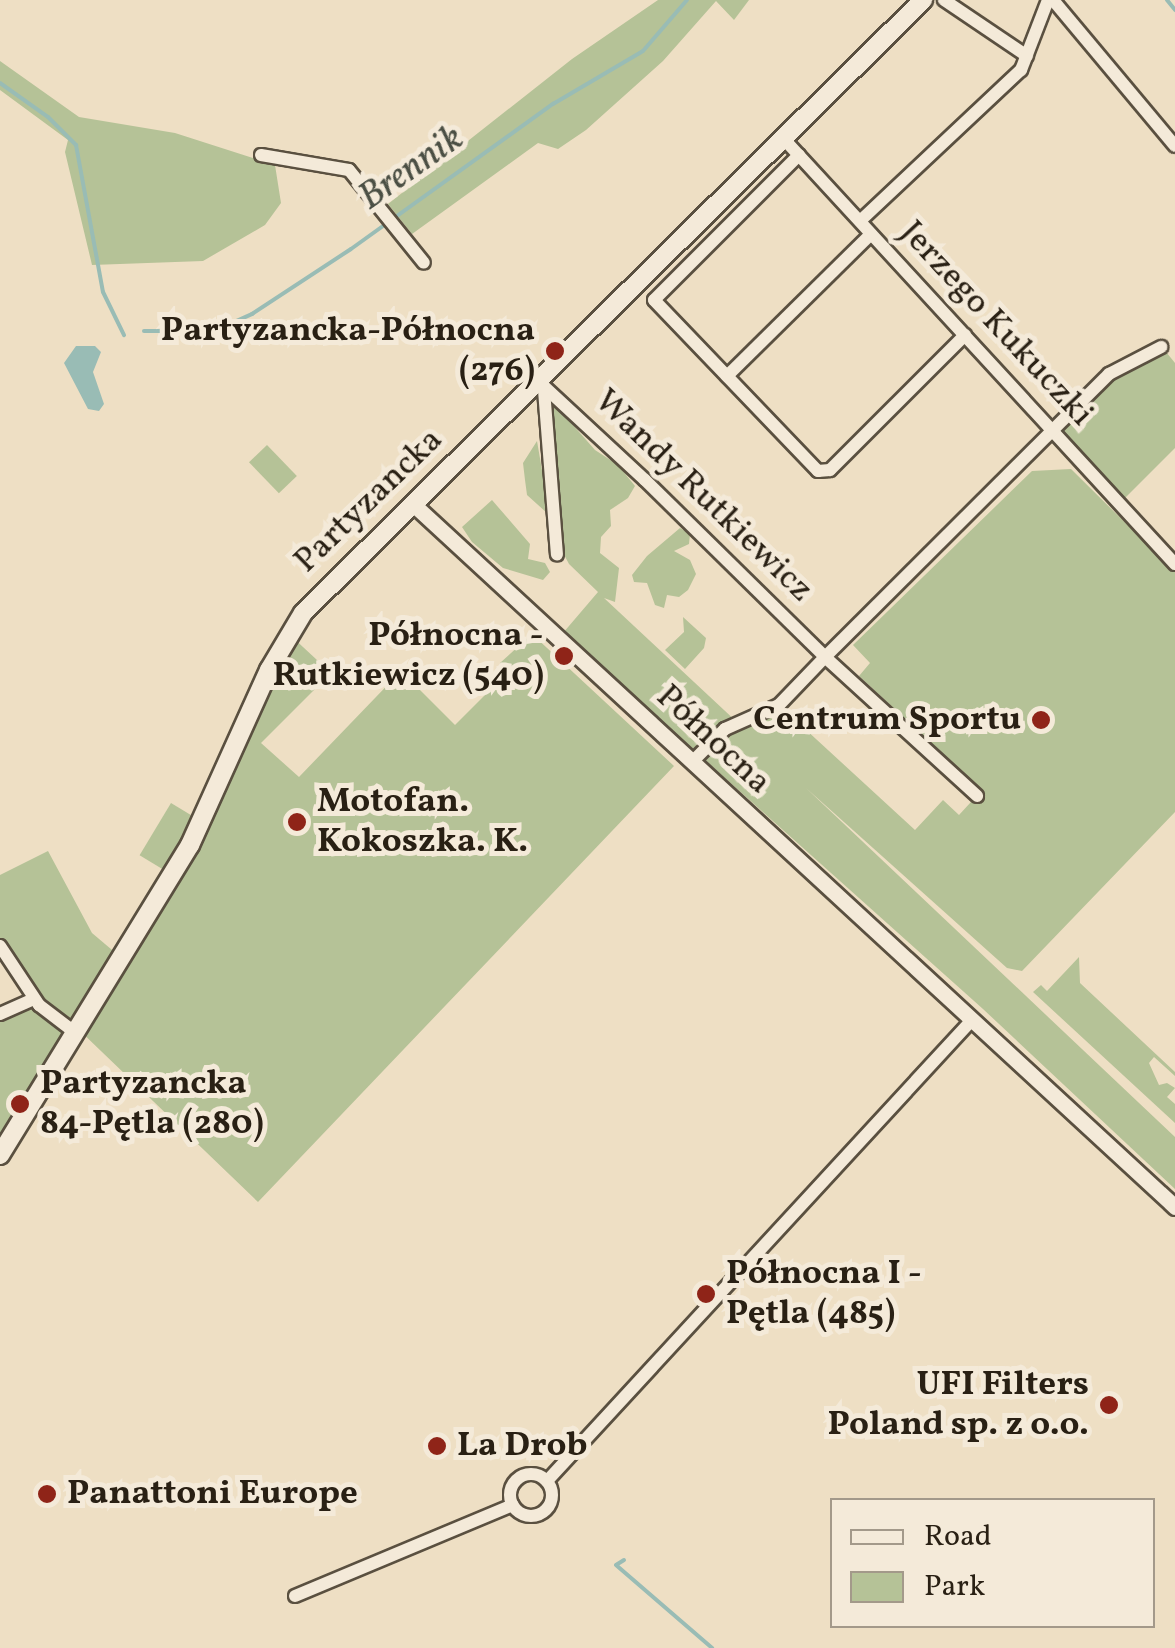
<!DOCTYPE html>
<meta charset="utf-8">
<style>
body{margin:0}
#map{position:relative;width:1175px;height:1648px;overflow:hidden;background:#eedfc4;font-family:Vollkorn,serif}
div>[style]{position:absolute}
.green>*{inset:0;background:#b5c297;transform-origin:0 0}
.water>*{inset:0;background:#99bcb5}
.stream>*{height:4px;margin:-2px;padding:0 2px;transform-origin:2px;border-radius:2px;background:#99bcb5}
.roads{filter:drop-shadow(2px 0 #5a5040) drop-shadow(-2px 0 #5a5040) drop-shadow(0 2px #5a5040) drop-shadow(0 -2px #5a5040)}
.minor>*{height:12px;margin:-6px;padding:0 6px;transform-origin:6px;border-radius:6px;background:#f4ead9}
.minor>.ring{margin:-6px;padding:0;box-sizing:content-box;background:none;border:12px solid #f4ead9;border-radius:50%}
.tertiary>*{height:15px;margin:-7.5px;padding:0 7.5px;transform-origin:7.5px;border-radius:7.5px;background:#f4ead9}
.secondary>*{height:18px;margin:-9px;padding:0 9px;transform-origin:9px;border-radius:9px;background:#f4ead9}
.dots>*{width:28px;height:28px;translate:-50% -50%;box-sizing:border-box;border:5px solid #f4ead9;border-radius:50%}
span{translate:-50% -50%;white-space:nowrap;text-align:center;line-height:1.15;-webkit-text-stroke:10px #f4ead9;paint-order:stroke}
.street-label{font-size:35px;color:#292014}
.poi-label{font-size:35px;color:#292014;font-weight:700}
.right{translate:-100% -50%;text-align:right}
.left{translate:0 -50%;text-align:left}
.water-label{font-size:38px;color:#4b4f44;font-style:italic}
.legend{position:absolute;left:830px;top:1498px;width:325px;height:130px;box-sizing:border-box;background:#f4ead9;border:2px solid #a3998a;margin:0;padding:12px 18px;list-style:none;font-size:30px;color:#292014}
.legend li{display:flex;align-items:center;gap:20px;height:50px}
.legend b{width:50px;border:2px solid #a3998a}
</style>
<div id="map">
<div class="green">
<div style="clip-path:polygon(658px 0,749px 0,734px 20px,716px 1px,663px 61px,586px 130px,558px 149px,538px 143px,412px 234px,388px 204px,572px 59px)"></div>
<div style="clip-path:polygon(0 61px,79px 117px,175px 133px,275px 165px,281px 203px,265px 225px,203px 261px,92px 265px,65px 152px,68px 140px,0 90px)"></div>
<div style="clip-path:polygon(1162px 347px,1175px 363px,1175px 448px,1121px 502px,1053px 429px,1109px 373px)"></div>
<div style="clip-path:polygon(550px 399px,595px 450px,618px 465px,635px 486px,628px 498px,610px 510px,611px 526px,601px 537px,600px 553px,619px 568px,615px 602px,604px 598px,739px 724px,779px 705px,915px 830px,943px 800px,959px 815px,982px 790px,859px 676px,870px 663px,853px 645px,1032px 471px,1071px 469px,1175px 572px,1175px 812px,1022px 971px,1007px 968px,806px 788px,1175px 1137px,1175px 1189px,983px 1009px,563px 633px,598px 592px,569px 564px,560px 547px)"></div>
<div style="clip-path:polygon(537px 441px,542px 470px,547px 474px,547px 513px,527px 495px,525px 480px,523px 463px)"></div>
<div style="left:267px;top:445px;width:43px;height:25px;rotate:46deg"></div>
<div style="clip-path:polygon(492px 500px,530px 544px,528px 559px,545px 563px,550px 572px,543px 580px,503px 568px,472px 542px,462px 527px)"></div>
<div style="clip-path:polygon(680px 528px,690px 534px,689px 544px,674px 551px,690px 560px,696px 574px,688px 590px,679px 597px,667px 595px,664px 608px,655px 605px,647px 583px,634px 582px,632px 575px,647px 556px)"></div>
<div style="clip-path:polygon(683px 617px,706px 638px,704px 648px,685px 669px,665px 650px,684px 632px)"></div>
<div style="clip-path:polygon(289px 634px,331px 673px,261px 743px,299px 777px,401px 671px,455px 725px,507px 673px,500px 663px,532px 634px,674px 766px,258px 1202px,76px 1027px,0 1151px,0 1014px,33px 999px,0 946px,0 875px,48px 851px,92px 933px,118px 955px,190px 845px)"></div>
<div style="left:171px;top:803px;width:27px;height:61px;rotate:31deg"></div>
<div style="clip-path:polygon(1079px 957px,1080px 983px,1175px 1072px,1175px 1076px,1154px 1057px,1149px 1063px,1159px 1085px,1167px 1083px,1175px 1088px,1167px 1097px,1175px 1104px,1175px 1123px,1033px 992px,1041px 985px,1047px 991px)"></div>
</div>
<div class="water">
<div style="clip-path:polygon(76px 346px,95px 346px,101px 352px,93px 372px,104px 404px,99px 411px,88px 409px,64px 363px)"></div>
</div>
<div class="stream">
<div style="left:1167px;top:0;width:13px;rotate:51deg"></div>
<div style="left:0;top:83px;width:59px;rotate:35.3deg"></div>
<div style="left:48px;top:117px;width:40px;rotate:45deg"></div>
<div style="left:76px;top:145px;width:149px;rotate:79.6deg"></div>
<div style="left:103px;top:292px;width:48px;rotate:64deg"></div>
<div style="left:144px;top:331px;width:70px"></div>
<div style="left:214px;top:331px;width:42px;rotate:-24.1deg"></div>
<div style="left:252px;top:314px;width:118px;rotate:-33.3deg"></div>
<div style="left:351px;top:249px;width:249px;rotate:-35.7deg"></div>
<div style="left:553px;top:104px;width:104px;rotate:-30.5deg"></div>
<div style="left:643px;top:51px;width:67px;rotate:-49.2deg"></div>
<div style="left:624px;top:1560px;width:9px;rotate:148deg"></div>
<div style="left:616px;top:1565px;width:127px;rotate:40.8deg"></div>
</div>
<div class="roads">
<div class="minor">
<div style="left:944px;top:0;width:100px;rotate:34deg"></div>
<div style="left:1053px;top:0;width:190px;rotate:50.1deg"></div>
<div style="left:783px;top:138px;width:579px;rotate:47.38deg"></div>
<div style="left:261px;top:155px;width:89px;rotate:9.7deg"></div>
<div style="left:349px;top:170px;width:119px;rotate:51.1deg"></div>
<div style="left:799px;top:155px;width:205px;rotate:135deg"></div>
<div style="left:654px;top:300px;width:237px;rotate:46.2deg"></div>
<div style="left:818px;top:471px;width:12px;rotate:-5deg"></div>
<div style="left:830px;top:470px;width:191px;rotate:-45deg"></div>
<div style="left:860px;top:221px;width:221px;rotate:-43.2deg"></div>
<div style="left:1021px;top:70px;width:75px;rotate:-68.9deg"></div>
<div style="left:727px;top:376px;width:202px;rotate:-44.6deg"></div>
<div style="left:537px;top:380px;width:147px;rotate:42.8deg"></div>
<div style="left:645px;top:480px;width:252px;rotate:44.5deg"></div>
<div style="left:825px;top:657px;width:401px;rotate:-44.9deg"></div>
<div style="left:1109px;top:374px;width:59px;rotate:-27.4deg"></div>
<div style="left:544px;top:390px;width:165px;rotate:85.5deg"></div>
<div style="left:692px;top:762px;width:47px;rotate:-45deg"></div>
<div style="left:725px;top:729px;width:59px;rotate:-24deg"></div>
<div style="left:779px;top:705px;width:66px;rotate:-46.2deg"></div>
<div style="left:825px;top:657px;width:206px;rotate:42.4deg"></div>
<div style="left:0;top:946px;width:71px;rotate:56.5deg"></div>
<div style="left:39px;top:1005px;width:43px;rotate:37.4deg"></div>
<div style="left:0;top:1014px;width:37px;rotate:-24deg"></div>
<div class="ring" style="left:510px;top:1474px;width:30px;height:30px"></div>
<div style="left:547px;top:1481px;width:627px;rotate:-47.33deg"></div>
<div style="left:295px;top:1596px;width:236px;rotate:-22.7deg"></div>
</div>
<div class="tertiary">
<div style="left:413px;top:504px;width:1037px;rotate:42.69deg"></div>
</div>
<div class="secondary">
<div style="left:0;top:1155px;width:364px;rotate:-58.5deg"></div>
<div style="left:190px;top:845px;width:192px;rotate:-65.7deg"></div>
<div style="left:269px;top:670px;width:66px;rotate:-59.2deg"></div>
<div style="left:303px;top:613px;width:872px;rotate:-44.67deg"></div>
</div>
</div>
<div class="dots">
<div style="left:555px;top:351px;background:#8f2418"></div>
<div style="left:564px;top:656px;background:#8f2418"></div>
<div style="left:1041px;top:720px;background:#8f2418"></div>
<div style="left:297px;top:822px;background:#8f2418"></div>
<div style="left:20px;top:1104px;background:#8f2418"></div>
<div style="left:706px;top:1294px;background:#8f2418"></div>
<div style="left:1109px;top:1405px;background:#8f2418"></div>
<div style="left:437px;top:1446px;background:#8f2418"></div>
<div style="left:47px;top:1494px;background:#8f2418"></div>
</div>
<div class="street-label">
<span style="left:996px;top:324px;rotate:47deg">Jerzego Kukuczki</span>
<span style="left:703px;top:496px;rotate:44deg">Wandy Rutkiewicz</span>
<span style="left:369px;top:501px;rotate:-44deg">Partyzancka</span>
<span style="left:713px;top:740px;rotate:43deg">Północna</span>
</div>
<div class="poi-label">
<span class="right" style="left:535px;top:351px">Partyzancka-Północna<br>(276)</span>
<span class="right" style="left:544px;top:656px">Północna -<br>Rutkiewicz (540)</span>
<span class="right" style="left:1021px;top:720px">Centrum Sportu</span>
<span class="left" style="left:317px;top:822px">Motofan.<br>Kokoszka. K.</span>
<span class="left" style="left:40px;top:1104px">Partyzancka<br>84-Pętla (280)</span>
<span class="left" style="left:726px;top:1294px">Północna I -<br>Pętla (485)</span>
<span class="right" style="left:1089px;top:1405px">UFI Filters<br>Poland sp. z o.o.</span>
<span class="left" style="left:457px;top:1446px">La Drob</span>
<span class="left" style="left:67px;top:1494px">Panattoni Europe</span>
</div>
<div class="water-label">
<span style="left:412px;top:169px;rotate:-35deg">Brennik</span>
</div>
<ul class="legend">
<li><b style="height:12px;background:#f4ead9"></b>Road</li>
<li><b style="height:28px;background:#b5c297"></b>Park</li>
</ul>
</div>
